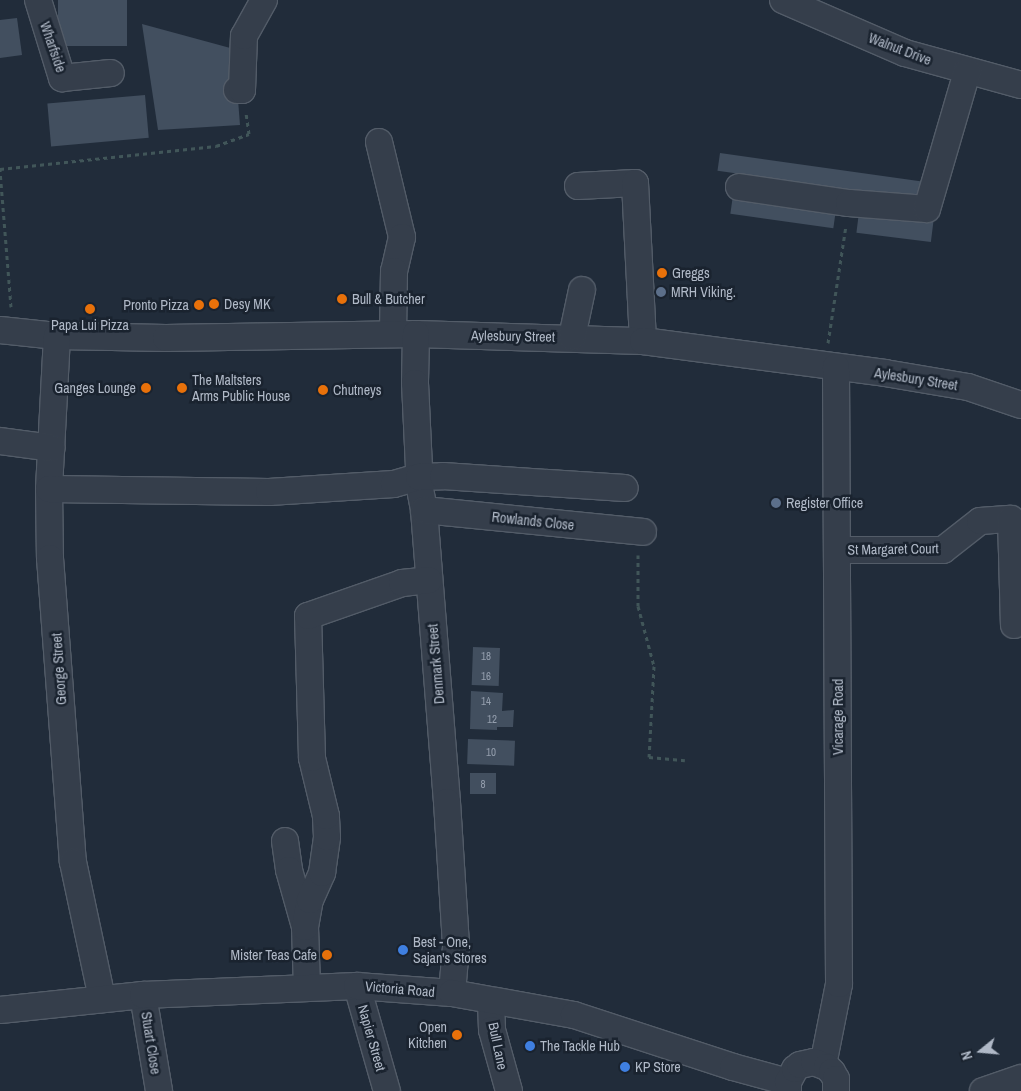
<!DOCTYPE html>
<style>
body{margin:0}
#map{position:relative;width:1021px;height:1091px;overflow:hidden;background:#212c3a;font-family:"Archivo Narrow",sans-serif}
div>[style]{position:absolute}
.building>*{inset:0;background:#424f5f;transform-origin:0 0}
.path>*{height:3px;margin-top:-1.5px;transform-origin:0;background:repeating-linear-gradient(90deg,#415659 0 4px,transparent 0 8px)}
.roads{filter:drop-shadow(1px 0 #535c68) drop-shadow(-1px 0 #535c68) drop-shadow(0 1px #535c68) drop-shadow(0 -1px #535c68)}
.minor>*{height:26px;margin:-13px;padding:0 13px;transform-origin:13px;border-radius:13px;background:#353e4b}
.dots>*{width:14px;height:14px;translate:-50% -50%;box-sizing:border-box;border:2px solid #1a232f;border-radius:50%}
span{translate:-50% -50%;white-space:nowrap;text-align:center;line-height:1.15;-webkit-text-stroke:5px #1a232f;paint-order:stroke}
.number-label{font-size:11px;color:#949ead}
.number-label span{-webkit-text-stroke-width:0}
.street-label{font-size:14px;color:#b0b9c7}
.poi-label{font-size:14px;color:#b0b9c7}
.left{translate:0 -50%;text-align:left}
.right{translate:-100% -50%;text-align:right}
.north{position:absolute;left:956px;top:1026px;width:50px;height:50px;-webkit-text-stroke:4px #1a232f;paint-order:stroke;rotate:253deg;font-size:14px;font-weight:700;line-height:20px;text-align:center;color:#b0b9c7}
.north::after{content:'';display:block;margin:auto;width:18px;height:22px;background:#b0b9c7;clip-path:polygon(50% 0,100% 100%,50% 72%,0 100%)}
</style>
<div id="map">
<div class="building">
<div style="left:58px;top:0;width:69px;height:46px"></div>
<div style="clip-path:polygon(17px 18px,22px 55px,0 58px,0 20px)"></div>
<div style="clip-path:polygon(142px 24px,234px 49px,240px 125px,158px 130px)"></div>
<div style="left:145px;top:95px;width:43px;height:98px;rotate:85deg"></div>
<div style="left:720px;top:153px;width:204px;height:18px;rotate:8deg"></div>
<div style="left:733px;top:195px;width:104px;height:19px;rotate:8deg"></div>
<div style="left:859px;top:212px;width:75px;height:21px;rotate:7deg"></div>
<div style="left:473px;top:647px;width:27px;height:38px;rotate:2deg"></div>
<div style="clip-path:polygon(471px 691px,503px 693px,502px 711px,514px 710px,513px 727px,497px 727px,497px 730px,470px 729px)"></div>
<div style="left:468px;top:739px;width:47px;height:25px;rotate:2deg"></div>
<div style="left:470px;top:773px;width:26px;height:21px"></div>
</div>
<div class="path">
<div style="left:11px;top:307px;width:138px;rotate:-94.6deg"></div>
<div style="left:0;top:169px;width:217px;rotate:-6.1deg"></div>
<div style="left:216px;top:146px;width:35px;rotate:-20deg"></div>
<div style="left:249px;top:134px;width:22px;rotate:-98deg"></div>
<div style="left:828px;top:343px;width:119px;rotate:-81.3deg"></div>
<div style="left:638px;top:555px;width:51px;rotate:90deg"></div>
<div style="left:638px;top:606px;width:62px;rotate:75.1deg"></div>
<div style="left:654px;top:666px;width:91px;rotate:93.1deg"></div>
<div style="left:649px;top:757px;width:36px;rotate:5deg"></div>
</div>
<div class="roads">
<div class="minor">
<div style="left:38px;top:0;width:82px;rotate:72.9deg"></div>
<div style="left:62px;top:78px;width:49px;rotate:-5.8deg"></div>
<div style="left:783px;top:0;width:133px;rotate:23.5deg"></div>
<div style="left:905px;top:53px;width:120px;rotate:15.4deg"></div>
<div style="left:237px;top:90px;width:5px"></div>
<div style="left:242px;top:90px;width:54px;rotate:-87.9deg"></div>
<div style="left:244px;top:36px;width:41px;rotate:-60.9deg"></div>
<div style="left:379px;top:142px;width:98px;rotate:76.4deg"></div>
<div style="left:402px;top:237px;width:35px;rotate:103deg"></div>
<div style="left:394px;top:271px;width:63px;rotate:90.9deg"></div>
<div style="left:578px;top:186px;width:57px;rotate:-3deg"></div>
<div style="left:635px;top:183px;width:158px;rotate:87.1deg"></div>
<div style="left:739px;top:187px;width:111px;rotate:8.3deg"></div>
<div style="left:849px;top:203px;width:78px;rotate:4.4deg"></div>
<div style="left:927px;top:209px;width:143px;rotate:-73.7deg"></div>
<div style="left:0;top:330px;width:57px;rotate:6deg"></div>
<div style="left:57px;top:336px;width:109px;rotate:1.1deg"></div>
<div style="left:166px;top:338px;width:250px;rotate:-0.9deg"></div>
<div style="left:416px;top:334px;width:227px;rotate:1.8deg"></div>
<div style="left:643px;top:341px;width:244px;rotate:7.5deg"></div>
<div style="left:885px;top:373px;width:84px;rotate:9.6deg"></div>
<div style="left:968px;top:387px;width:56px;rotate:18.8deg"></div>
<div style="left:416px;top:334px;width:49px;rotate:91.2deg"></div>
<div style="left:415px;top:383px;width:106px;rotate:87.3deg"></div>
<div style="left:420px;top:489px;width:21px;rotate:79deg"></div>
<div style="left:424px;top:510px;width:293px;rotate:85.5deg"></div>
<div style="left:447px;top:802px;width:145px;rotate:86.4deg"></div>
<div style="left:456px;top:947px;width:46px;rotate:95deg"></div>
<div style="left:57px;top:336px;width:153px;rotate:93deg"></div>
<div style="left:49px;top:489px;width:69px;rotate:89.2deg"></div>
<div style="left:50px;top:558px;width:305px;rotate:85.7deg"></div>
<div style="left:73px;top:862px;width:140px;rotate:78deg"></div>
<div style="left:572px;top:337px;width:48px;rotate:-78deg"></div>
<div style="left:0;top:441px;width:52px;rotate:7.7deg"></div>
<div style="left:49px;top:489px;width:220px;rotate:0.8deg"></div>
<div style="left:269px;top:492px;width:125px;rotate:-3.7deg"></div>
<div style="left:394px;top:484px;width:26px;rotate:-16deg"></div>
<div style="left:419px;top:477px;width:24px;rotate:-2deg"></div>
<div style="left:443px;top:476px;width:182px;rotate:3.8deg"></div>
<div style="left:424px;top:510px;width:220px;rotate:5.7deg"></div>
<div style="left:838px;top:550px;width:105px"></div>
<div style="left:943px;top:550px;width:47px;rotate:-38.1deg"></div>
<div style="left:980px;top:521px;width:31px;rotate:-4deg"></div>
<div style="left:1011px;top:519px;width:106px;rotate:88.4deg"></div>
<div style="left:285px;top:841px;width:29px;rotate:82deg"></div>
<div style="left:289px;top:870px;width:59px;rotate:74.3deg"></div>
<div style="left:305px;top:927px;width:61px;rotate:88.1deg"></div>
<div style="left:305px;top:927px;width:27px;rotate:-80deg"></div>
<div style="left:310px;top:900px;width:30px;rotate:-66deg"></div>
<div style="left:322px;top:873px;width:36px;rotate:-82deg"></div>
<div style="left:327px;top:837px;width:21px;rotate:-93deg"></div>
<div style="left:326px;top:816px;width:60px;rotate:-103.6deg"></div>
<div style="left:312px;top:758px;width:142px;rotate:-91.6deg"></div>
<div style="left:308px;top:616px;width:100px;rotate:-19.3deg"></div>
<div style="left:402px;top:583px;width:27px;rotate:-6deg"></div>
<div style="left:357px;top:986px;width:109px;rotate:74.1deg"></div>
<div style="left:143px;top:995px;width:97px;rotate:80.5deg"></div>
<div style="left:491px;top:1001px;width:29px;rotate:88deg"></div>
<div style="left:492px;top:1030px;width:63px;rotate:74.4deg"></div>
<div style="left:0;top:1010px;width:144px;rotate:-6deg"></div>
<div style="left:143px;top:995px;width:214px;rotate:-2.4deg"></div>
<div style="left:357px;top:986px;width:95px;rotate:4.2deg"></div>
<div style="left:452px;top:993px;width:124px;rotate:10.2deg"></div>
<div style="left:574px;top:1015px;width:167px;rotate:18.1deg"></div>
<div style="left:733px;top:1067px;width:57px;rotate:15.3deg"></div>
<div style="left:823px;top:1065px;width:83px;rotate:-78.8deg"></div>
<div style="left:839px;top:984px;width:617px;rotate:-90.28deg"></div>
<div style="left:788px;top:1091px;width:9px;rotate:-90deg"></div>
<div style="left:788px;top:1082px;width:15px;rotate:-62deg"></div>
<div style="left:795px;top:1069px;width:6px;rotate:-39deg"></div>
<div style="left:800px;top:1065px;width:14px;rotate:-12deg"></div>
<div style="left:814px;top:1062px;width:14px;rotate:21deg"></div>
<div style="left:827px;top:1067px;width:7px;rotate:45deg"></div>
<div style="left:832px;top:1072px;width:8px;rotate:60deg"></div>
<div style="left:836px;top:1079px;width:12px;rotate:90deg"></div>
<div style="left:983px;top:1091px;width:40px;rotate:-18.9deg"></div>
</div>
</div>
<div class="dots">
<div style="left:662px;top:273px;background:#e8710a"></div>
<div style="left:661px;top:292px;background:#5c6f8a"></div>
<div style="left:342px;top:299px;background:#e8710a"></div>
<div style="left:214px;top:304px;background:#e8710a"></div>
<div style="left:199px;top:305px;background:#e8710a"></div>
<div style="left:90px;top:309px;background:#e8710a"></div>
<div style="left:146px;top:388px;background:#e8710a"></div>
<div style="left:182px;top:388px;background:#e8710a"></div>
<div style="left:323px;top:390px;background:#e8710a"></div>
<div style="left:776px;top:503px;background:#5c6f8a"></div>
<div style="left:403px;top:950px;background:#3f7fe0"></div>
<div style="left:327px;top:955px;background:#e8710a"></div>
<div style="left:457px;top:1035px;background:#e8710a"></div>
<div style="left:530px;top:1046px;background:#3f7fe0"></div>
<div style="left:625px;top:1067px;background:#3f7fe0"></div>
</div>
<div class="number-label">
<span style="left:486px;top:656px">18</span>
<span style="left:486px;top:676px">16</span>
<span style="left:486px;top:701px">14</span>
<span style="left:492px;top:719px">12</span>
<span style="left:491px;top:752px">10</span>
<span style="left:483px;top:784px">8</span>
</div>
<div class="street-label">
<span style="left:53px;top:47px;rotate:71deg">Wharfside</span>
<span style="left:900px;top:49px;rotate:21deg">Walnut Drive</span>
<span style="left:513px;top:336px;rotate:1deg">Aylesbury Street</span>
<span style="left:916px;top:379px;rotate:9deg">Aylesbury Street</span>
<span style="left:533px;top:521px;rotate:6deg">Rowlands Close</span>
<span style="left:893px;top:549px;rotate:-1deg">St Margaret Court</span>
<span style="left:436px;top:664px;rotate:-95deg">Denmark Street</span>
<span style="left:59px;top:669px;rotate:-94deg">George Street</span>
<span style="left:838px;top:717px;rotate:-90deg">Vicarage Road</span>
<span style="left:400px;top:989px;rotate:5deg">Victoria Road</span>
<span style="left:372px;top:1038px;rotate:74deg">Napier Street</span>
<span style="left:151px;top:1043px;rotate:81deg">Stuart Close</span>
<span style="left:498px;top:1046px;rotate:78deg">Bull Lane</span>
</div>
<div class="poi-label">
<span class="left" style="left:672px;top:273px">Greggs</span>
<span class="left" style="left:671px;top:292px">MRH Viking.</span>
<span class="left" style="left:352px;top:299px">Bull &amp; Butcher</span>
<span class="left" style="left:224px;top:304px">Desy MK</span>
<span class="right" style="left:189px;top:305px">Pronto Pizza</span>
<span style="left:90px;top:325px">Papa Lui Pizza</span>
<span class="left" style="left:192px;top:388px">The Maltsters<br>Arms Public House</span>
<span class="right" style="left:136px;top:388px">Ganges Lounge</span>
<span class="left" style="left:333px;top:390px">Chutneys</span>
<span class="left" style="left:786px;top:503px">Register Office</span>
<span class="left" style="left:413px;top:950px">Best - One,<br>Sajan's Stores</span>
<span class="right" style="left:317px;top:955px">Mister Teas Cafe</span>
<span class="right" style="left:447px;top:1035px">Open<br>Kitchen</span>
<span class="left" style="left:540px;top:1046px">The Tackle Hub</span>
<span class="left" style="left:635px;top:1067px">KP Store</span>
</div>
<div class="north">N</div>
</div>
